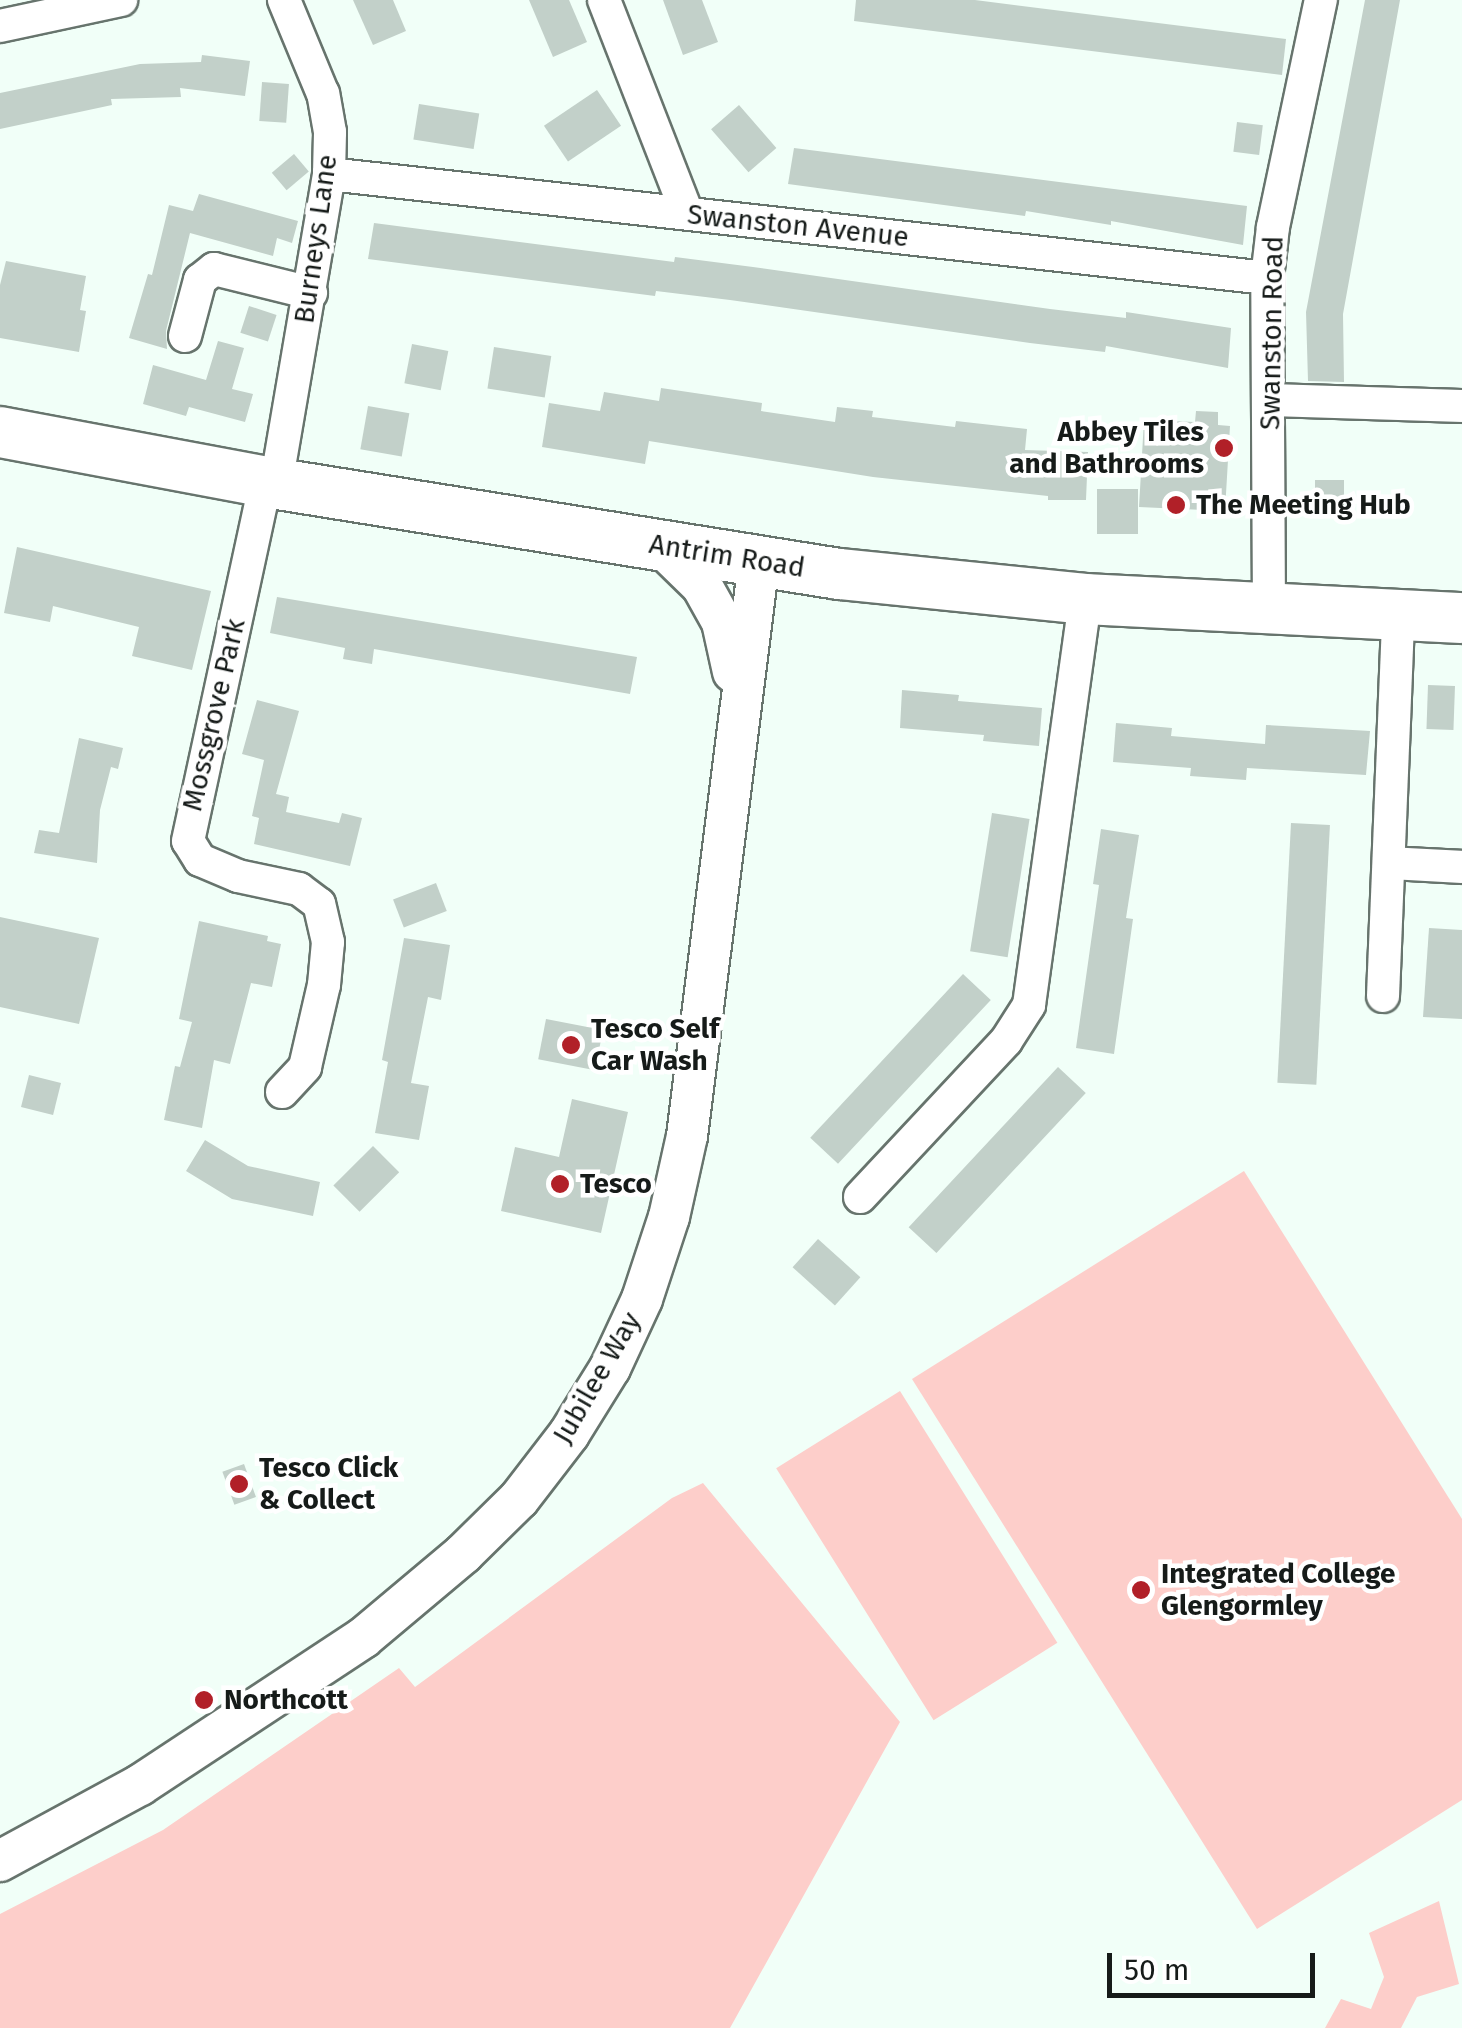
<!DOCTYPE html>
<style>
body{margin:0}
#map{position:relative;width:1462px;height:2028px;overflow:hidden;background:#f1fff8;font-family:"Fira Sans",sans-serif}
div>[style]{position:absolute}
.green>*{inset:0;background:#fdceca;transform-origin:0 0}
.building>*{inset:0;background:#c2d0c9;transform-origin:0 0}
.roads{filter:drop-shadow(2px 0 #67746d) drop-shadow(-2px 0 #67746d) drop-shadow(0 2px #67746d) drop-shadow(0 -2px #67746d)}
.minor>*{height:32px;margin:-16px;padding:0 16px;transform-origin:16px;border-radius:16px;background:#fff}
.tertiary>*{height:40px;margin:-20px;padding:0 20px;transform-origin:20px;border-radius:20px;background:#fff}
.primary>*{height:50px;margin:-25px;padding:0 25px;transform-origin:25px;border-radius:25px;background:#fff}
.dots>*{width:28px;height:28px;translate:-50% -50%;box-sizing:border-box;border:5px solid #fff;border-radius:50%}
span{translate:-50% -50%;white-space:nowrap;text-align:center;line-height:1.15;-webkit-text-stroke:9px #fff;paint-order:stroke}
.street-label{font-size:28px;color:#161b19}
.poi-label{font-size:28px;color:#161b19;font-weight:700}
.right{translate:-100% -50%;text-align:right}
.left{translate:0 -50%;text-align:left}
.scale{position:absolute;left:1107px;top:1953px;width:208px;height:45px;box-sizing:border-box;border:5px solid #161b19;border-top:0;padding-left:12px;font-size:30px;line-height:35px;white-space:nowrap;color:#161b19;-webkit-text-stroke:8px #fff;paint-order:stroke}
</style>
<div id="map">
<div class="green">
<div style="clip-path:polygon(1244px 1171px,1462px 1519px,1462px 1800px,1257px 1929px,912px 1379px)"></div>
<div style="left:900px;top:1391px;width:297px;height:146px;rotate:58deg"></div>
<div style="clip-path:polygon(703px 1483px,900px 1722px,730px 2028px,0 2028px,0 1914px,163px 1830px,399px 1668px,415px 1687px,672px 1498px)"></div>
<div style="clip-path:polygon(1439px 1901px,1459px 1984px,1417px 1997px,1401px 2028px,1325px 2028px,1341px 1999px,1371px 2009px,1384px 1977px,1369px 1933px)"></div>
</div>
<div class="building">
<div style="clip-path:polygon(353px 0,393px 0,406px 31px,373px 45px)"></div>
<div style="clip-path:polygon(529px 0,569px 0,587px 42px,553px 57px)"></div>
<div style="clip-path:polygon(663px 0,702px 0,718px 42px,683px 55px)"></div>
<div style="clip-path:polygon(856px 0,975px 0,1286px 39px,1282px 75px,854px 21px)"></div>
<div style="clip-path:polygon(1365px 0,1400px 0,1343px 314px,1344px 382px,1308px 381px,1306px 312px)"></div>
<div style="clip-path:polygon(202px 55px,250px 61px,245px 96px,180px 88px,181px 97px,111px 99px,112px 105px,0 129px,0 93px,140px 64px,201px 62px)"></div>
<div style="left:262px;top:82px;width:27px;height:39px;rotate:4deg"></div>
<div style="left:597px;top:90px;width:43px;height:64px;rotate:56deg"></div>
<div style="left:419px;top:104px;width:61px;height:36px;rotate:9deg"></div>
<div style="left:739px;top:105px;width:57px;height:37px;rotate:49deg"></div>
<div style="left:1237px;top:122px;width:26px;height:30px;rotate:7deg"></div>
<div style="clip-path:polygon(794px 148px,1247px 206px,1243px 245px,1111px 221px,1111px 225px,1026px 211px,1025px 216px,788px 184px)"></div>
<div style="left:294px;top:154px;width:23px;height:29px;rotate:50deg"></div>
<div style="clip-path:polygon(199px 194px,298px 221px,292px 243px,277px 238px,273px 256px,190px 233px,166px 331px,167px 349px,129px 338px,148px 274px,152px 275px,169px 205px,193px 211px)"></div>
<div style="clip-path:polygon(374px 223px,674px 262px,675px 257px,753px 267px,1050px 309px,1126px 318px,1126px 312px,1231px 328px,1228px 368px,1106px 346px,1105px 352px,1030px 343px,730px 300px,656px 291px,655px 296px,368px 259px)"></div>
<div style="clip-path:polygon(6px 261px,86px 276px,80px 310px,86px 311px,79px 352px,0 338px,0 285px)"></div>
<div style="left:249px;top:306px;width:29px;height:28px;rotate:18deg"></div>
<div style="clip-path:polygon(218px 341px,244px 348px,232px 389px,253px 394px,245px 422px,189px 407px,186px 416px,143px 404px,153px 365px,206px 380px)"></div>
<div style="left:412px;top:344px;width:37px;height:40px;rotate:11deg"></div>
<div style="left:494px;top:347px;width:58px;height:42px;rotate:9deg"></div>
<div style="clip-path:polygon(661px 388px,762px 403px,761px 411px,835px 422px,837px 407px,873px 411px,872px 417px,955px 427px,956px 421px,1027px 429px,1025px 450px,1088px 452px,1086px 500px,1048px 500px,1048px 496px,873px 477px,649px 441px,645px 464px,542px 447px,549px 403px,600px 411px,604px 392px,659px 401px)"></div>
<div style="left:368px;top:406px;width:42px;height:44px;rotate:10deg"></div>
<div style="clip-path:polygon(1196px 411px,1218px 412px,1218px 425px,1230px 426px,1225px 511px,1139px 507px,1144px 420px,1195px 422px)"></div>
<div style="left:1315px;top:480px;width:29px;height:38px"></div>
<div style="left:1097px;top:489px;width:41px;height:45px"></div>
<div style="clip-path:polygon(17px 547px,211px 591px,192px 670px,132px 656px,139px 627px,53px 606px,50px 622px,4px 613px)"></div>
<div style="clip-path:polygon(277px 597px,637px 657px,630px 694px,374px 649px,372px 664px,343px 659px,345px 648px,270px 633px)"></div>
<div style="left:1428px;top:685px;width:27px;height:44px;rotate:2deg"></div>
<div style="clip-path:polygon(902px 690px,959px 695px,958px 701px,1042px 708px,1039px 746px,983px 741px,984px 735px,900px 728px)"></div>
<div style="clip-path:polygon(257px 700px,299px 711px,276px 794px,289px 797px,286px 812px,339px 823px,342px 813px,362px 818px,350px 866px,254px 844px,259px 818px,252px 816px,264px 760px,242px 754px)"></div>
<div style="clip-path:polygon(1116px 723px,1172px 728px,1171px 736px,1265px 744px,1266px 725px,1370px 731px,1366px 775px,1247px 768px,1246px 780px,1190px 776px,1191px 768px,1113px 762px)"></div>
<div style="clip-path:polygon(79px 738px,123px 748px,118px 769px,111px 767px,100px 810px,97px 863px,34px 853px,39px 830px,59px 833px)"></div>
<div style="left:992px;top:813px;width:38px;height:140px;rotate:9deg"></div>
<div style="left:1291px;top:823px;width:39px;height:260px;rotate:3deg"></div>
<div style="clip-path:polygon(1101px 829px,1139px 835px,1126px 918px,1133px 919px,1114px 1054px,1076px 1048px,1099px 885px,1093px 884px)"></div>
<div style="left:436px;top:883px;width:30px;height:46px;rotate:69deg"></div>
<div style="clip-path:polygon(0 917px,99px 938px,79px 1024px,0 1007px)"></div>
<div style="clip-path:polygon(199px 921px,268px 936px,267px 941px,281px 944px,272px 987px,251px 983px,230px 1064px,214px 1060px,202px 1128px,164px 1120px,175px 1066px,180px 1067px,192px 1022px,179px 1019px)"></div>
<div style="clip-path:polygon(1429px 928px,1462px 930px,1462px 1019px,1423px 1017px)"></div>
<div style="clip-path:polygon(404px 938px,450px 945px,441px 1000px,428px 997px,411px 1083px,429px 1086px,419px 1140px,375px 1133px,388px 1062px,382px 1060px)"></div>
<div style="left:963px;top:974px;width:38px;height:224px;rotate:43deg"></div>
<div style="left:546px;top:1019px;width:58px;height:41px;rotate:11deg"></div>
<div style="left:1058px;top:1067px;width:38px;height:219px;rotate:43deg"></div>
<div style="left:29px;top:1075px;width:33px;height:33px;rotate:14deg"></div>
<div style="clip-path:polygon(572px 1099px,628px 1112px,601px 1233px,501px 1211px,515px 1147px,559px 1157px)"></div>
<div style="clip-path:polygon(205px 1140px,248px 1166px,320px 1182px,313px 1216px,232px 1199px,186px 1171px)"></div>
<div style="left:373px;top:1146px;width:37px;height:56px;rotate:45deg"></div>
<div style="left:818px;top:1239px;width:57px;height:38px;rotate:42deg"></div>
<div style="left:244px;top:1464px;width:35px;height:23px;rotate:70deg"></div>
</div>
<div class="roads">
<div class="minor">
<div style="left:604px;top:0;width:229px;rotate:68.7deg"></div>
<div style="left:0;top:26px;width:124px;rotate:-12.1deg"></div>
<div style="left:329px;top:174px;width:944px;rotate:6.33deg"></div>
<div style="left:185px;top:336px;width:58px;rotate:-75deg"></div>
<div style="left:200px;top:280px;width:18px;rotate:-38deg"></div>
<div style="left:214px;top:269px;width:100px;rotate:13.9deg"></div>
<div style="left:1271px;top:400px;width:191px;rotate:1.8deg"></div>
<div style="left:1269px;top:611px;width:333px;rotate:-90.3deg"></div>
<div style="left:1267px;top:278px;width:51px;rotate:-83.3deg"></div>
<div style="left:1273px;top:227px;width:232px;rotate:-78.1deg"></div>
<div style="left:1389px;top:863px;width:73px;rotate:3.1deg"></div>
<div style="left:1383px;top:996px;width:381px;rotate:-87.7deg"></div>
<div style="left:282px;top:1092px;width:34px;rotate:-47deg"></div>
<div style="left:305px;top:1067px;width:84px;rotate:-77deg"></div>
<div style="left:324px;top:985px;width:43px;rotate:-84.7deg"></div>
<div style="left:328px;top:942px;width:39px;rotate:-103deg"></div>
<div style="left:319px;top:904px;width:25px;rotate:-143deg"></div>
<div style="left:299px;top:889px;width:62px;rotate:-168deg"></div>
<div style="left:238px;top:876px;width:41px;rotate:-157.2deg"></div>
<div style="left:200px;top:860px;width:22px;rotate:-122deg"></div>
<div style="left:188px;top:841px;width:346px;rotate:-77.8deg"></div>
<div style="left:261px;top:503px;width:40px;rotate:-63.4deg"></div>
<div style="left:279px;top:467px;width:297px;rotate:-80.3deg"></div>
<div style="left:329px;top:174px;width:42px;rotate:-88.6deg"></div>
<div style="left:330px;top:132px;width:39px;rotate:-100deg"></div>
<div style="left:323px;top:94px;width:102px;rotate:-112.5deg"></div>
<div style="left:860px;top:1197px;width:214px;rotate:-46.9deg"></div>
<div style="left:1006px;top:1041px;width:43px;rotate:-57.4deg"></div>
<div style="left:1029px;top:1005px;width:410px;rotate:-82.1deg"></div>
</div>
<div class="tertiary">
<div style="left:661px;top:546px;width:57px;rotate:44.3deg"></div>
<div style="left:702px;top:586px;width:41px;rotate:60.9deg"></div>
<div style="left:722px;top:622px;width:51px;rotate:77.6deg"></div>
<div style="left:0;top:1861px;width:159px;rotate:-28.5deg"></div>
<div style="left:140px;top:1785px;width:267px;rotate:-33.4deg"></div>
<div style="left:363px;top:1638px;width:131px;rotate:-40deg"></div>
<div style="left:463px;top:1554px;width:78px;rotate:-44.5deg"></div>
<div style="left:519px;top:1499px;width:82px;rotate:-52.4deg"></div>
<div style="left:569px;top:1434px;width:78px;rotate:-58.2deg"></div>
<div style="left:610px;top:1368px;width:76px;rotate:-65.1deg"></div>
<div style="left:642px;top:1299px;width:86px;rotate:-71.8deg"></div>
<div style="left:669px;top:1217px;width:83px;rotate:-77.5deg"></div>
<div style="left:687px;top:1136px;width:579px;rotate:-82.86deg"></div>
</div>
<div class="primary">
<div style="left:0;top:432px;width:277px;rotate:10.6deg"></div>
<div style="left:272px;top:483px;width:574px;rotate:9.12deg"></div>
<div style="left:839px;top:574px;width:247px;rotate:5.8deg"></div>
<div style="left:1085px;top:599px;width:377px;rotate:2.9deg"></div>
</div>
</div>
<div class="dots">
<div style="left:1224px;top:448px;background:#b12028"></div>
<div style="left:1176px;top:505px;background:#b12028"></div>
<div style="left:571px;top:1045px;background:#b12028"></div>
<div style="left:560px;top:1184px;background:#b12028"></div>
<div style="left:239px;top:1484px;background:#b12028"></div>
<div style="left:1141px;top:1590px;background:#b12028"></div>
<div style="left:204px;top:1700px;background:#b12028"></div>
</div>
<div class="street-label">
<span style="left:798px;top:226px;rotate:6deg">Swanston Avenue</span>
<span style="left:316px;top:239px;rotate:-82deg">Burneys Lane</span>
<span style="left:1272px;top:333px;rotate:-89deg">Swanston Road</span>
<span style="left:727px;top:556px;rotate:9deg">Antrim Road</span>
<span style="left:214px;top:715px;rotate:-77deg">Mossgrove Park</span>
<span style="left:597px;top:1378px;rotate:-60deg">Jubilee Way</span>
</div>
<div class="poi-label">
<span class="right" style="left:1204px;top:448px">Abbey Tiles<br>and Bathrooms</span>
<span class="left" style="left:1196px;top:505px">The Meeting Hub</span>
<span class="left" style="left:591px;top:1045px">Tesco Self<br>Car Wash</span>
<span class="left" style="left:580px;top:1184px">Tesco</span>
<span class="left" style="left:259px;top:1484px">Tesco Click<br>&amp; Collect</span>
<span class="left" style="left:1161px;top:1590px">Integrated College<br>Glengormley</span>
<span class="left" style="left:224px;top:1700px">Northcott</span>
</div>
<div class="scale">50 m</div>
</div>
